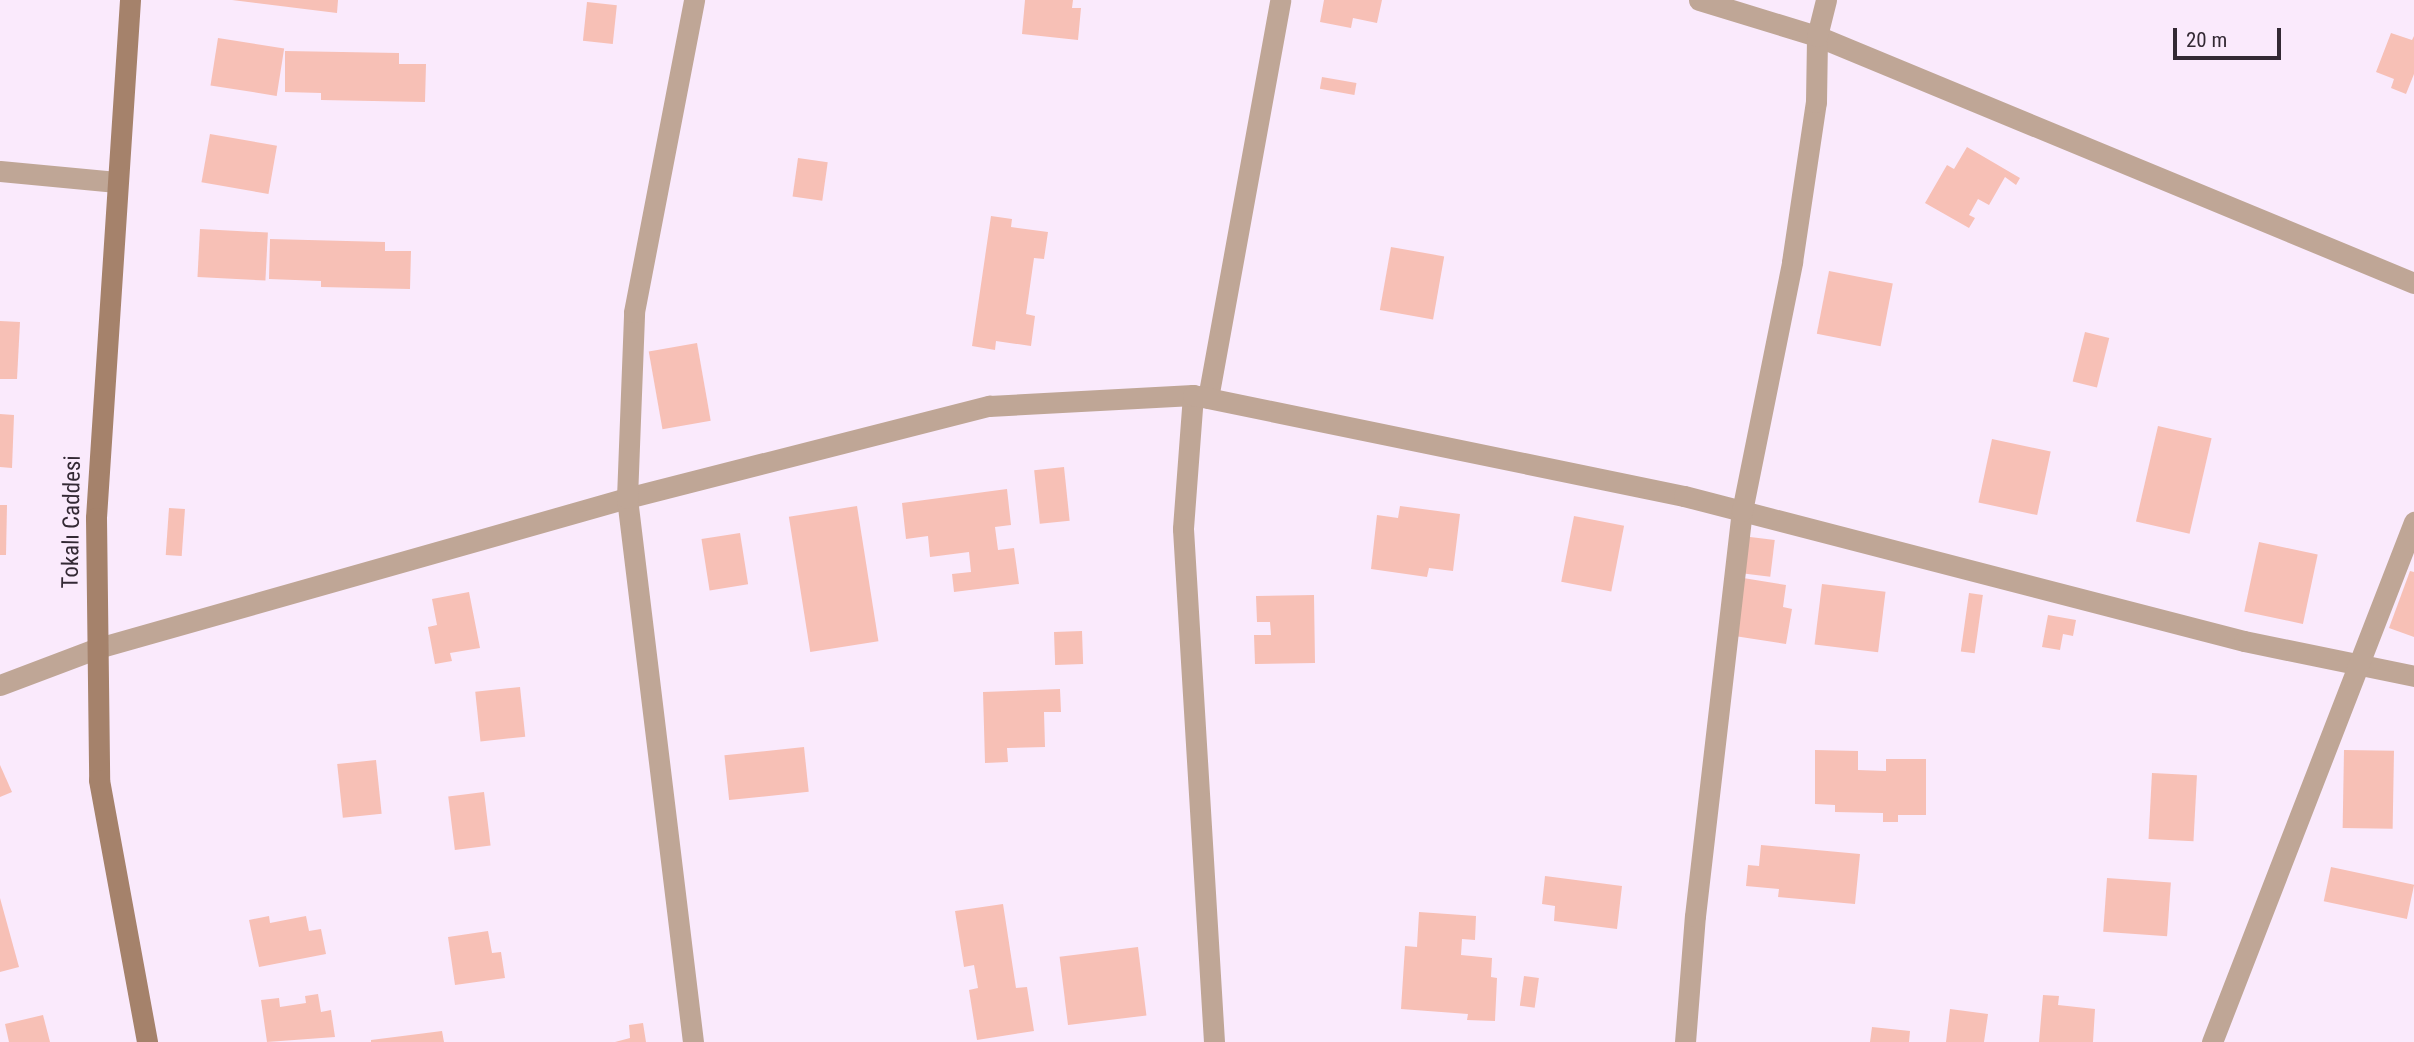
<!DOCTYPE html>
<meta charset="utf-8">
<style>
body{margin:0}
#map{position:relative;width:2414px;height:1042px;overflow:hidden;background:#faeafc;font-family:"Roboto Condensed",sans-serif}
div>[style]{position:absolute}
.building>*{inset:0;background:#f7c0b6;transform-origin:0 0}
.street>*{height:21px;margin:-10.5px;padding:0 10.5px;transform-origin:10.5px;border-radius:10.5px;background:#bfa696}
.secondary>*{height:21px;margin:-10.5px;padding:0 10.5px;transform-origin:10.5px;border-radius:10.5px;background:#a5826b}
span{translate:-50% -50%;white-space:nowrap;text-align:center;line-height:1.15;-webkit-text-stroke:5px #faeafc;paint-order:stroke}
.street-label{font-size:23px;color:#332934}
.scale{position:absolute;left:2173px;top:28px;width:108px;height:32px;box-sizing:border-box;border:4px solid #332934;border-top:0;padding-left:9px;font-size:21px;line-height:24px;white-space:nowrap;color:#332934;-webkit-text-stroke:5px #faeafc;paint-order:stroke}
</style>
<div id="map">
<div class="building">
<div style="clip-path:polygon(232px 0,338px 0,337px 13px)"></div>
<div style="clip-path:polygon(1025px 0,1073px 0,1072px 8px,1081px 8px,1078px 40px,1022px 34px)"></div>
<div style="clip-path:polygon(1324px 0,1382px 0,1377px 23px,1353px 18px,1351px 28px,1320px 22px)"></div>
<div style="left:587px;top:2px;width:30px;height:39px;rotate:6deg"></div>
<div style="clip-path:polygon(2391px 33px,2412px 40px,2414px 36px,2414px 74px,2406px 94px,2391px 88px,2394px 79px,2376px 72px)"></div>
<div style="left:218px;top:38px;width:67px;height:48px;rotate:9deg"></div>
<div style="clip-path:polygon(285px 51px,399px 53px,399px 64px,426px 64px,425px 102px,321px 100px,321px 93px,285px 92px)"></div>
<div style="left:1322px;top:77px;width:35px;height:12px;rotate:10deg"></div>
<div style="left:210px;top:134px;width:68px;height:49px;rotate:10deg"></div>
<div style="clip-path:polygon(1967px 147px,2020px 178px,2016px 185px,2005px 177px,1989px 205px,1978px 199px,1969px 215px,1975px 218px,1969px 228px,1925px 203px,1947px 165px,1954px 169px)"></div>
<div style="left:798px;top:158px;width:30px;height:39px;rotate:8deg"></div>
<div style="clip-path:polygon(991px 216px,1012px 219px,1011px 227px,1048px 232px,1044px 259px,1034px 258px,1026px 314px,1035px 316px,1031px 346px,996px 341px,995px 350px,972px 346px)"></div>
<div style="left:200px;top:229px;width:68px;height:48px;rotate:3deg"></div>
<div style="clip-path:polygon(270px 239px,385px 242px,385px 251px,411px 251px,410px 289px,321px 287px,321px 281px,269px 279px)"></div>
<div style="left:1391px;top:247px;width:54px;height:64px;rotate:10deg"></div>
<div style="left:1829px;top:271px;width:65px;height:64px;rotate:11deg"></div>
<div style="clip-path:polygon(0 321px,20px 322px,17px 379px,0 379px)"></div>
<div style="left:2085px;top:332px;width:25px;height:51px;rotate:14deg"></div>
<div style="left:697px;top:343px;width:79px;height:49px;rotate:80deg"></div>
<div style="clip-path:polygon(0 414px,14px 415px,12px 468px,0 467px)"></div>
<div style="left:2158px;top:426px;width:55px;height:98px;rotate:13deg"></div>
<div style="left:1992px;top:439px;width:60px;height:65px;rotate:12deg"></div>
<div style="left:1064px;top:467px;width:54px;height:30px;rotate:84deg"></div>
<div style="clip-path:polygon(1007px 489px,1011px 525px,995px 527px,998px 550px,1014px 548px,1019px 584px,954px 592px,952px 574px,971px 572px,969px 552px,930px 557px,928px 536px,906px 539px,902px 503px)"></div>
<div style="clip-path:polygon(0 505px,7px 505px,6px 555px,0 555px)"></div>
<div style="left:857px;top:506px;width:137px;height:69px;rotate:81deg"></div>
<div style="clip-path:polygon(1400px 506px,1460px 514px,1453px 571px,1429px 568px,1427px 577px,1371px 569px,1377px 515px,1398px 518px)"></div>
<div style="left:169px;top:508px;width:16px;height:47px;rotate:4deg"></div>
<div style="left:1574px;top:516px;width:51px;height:67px;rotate:11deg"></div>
<div style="left:740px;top:533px;width:52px;height:39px;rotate:81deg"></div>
<div style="left:1742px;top:536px;width:33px;height:37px;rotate:7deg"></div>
<div style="left:2259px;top:542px;width:60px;height:71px;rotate:12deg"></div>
<div style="clip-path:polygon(2410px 571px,2414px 572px,2414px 637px,2389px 628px)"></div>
<div style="clip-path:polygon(1737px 577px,1786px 585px,1783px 607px,1792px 609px,1786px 644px,1728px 635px)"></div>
<div style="left:1822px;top:584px;width:64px;height:61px;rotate:7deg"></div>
<div style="clip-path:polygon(469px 592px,480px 648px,450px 653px,452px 661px,435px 664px,428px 627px,437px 625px,432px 599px)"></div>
<div style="left:1969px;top:593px;width:14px;height:59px;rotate:8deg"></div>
<div style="clip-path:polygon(1314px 595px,1315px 663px,1255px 664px,1254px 635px,1271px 635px,1270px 622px,1257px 622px,1256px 596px)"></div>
<div style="clip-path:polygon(2048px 615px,2076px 620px,2073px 636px,2063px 634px,2060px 650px,2042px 647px)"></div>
<div style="left:1082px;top:631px;width:33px;height:28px;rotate:88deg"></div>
<div style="left:520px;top:687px;width:50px;height:45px;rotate:84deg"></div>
<div style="clip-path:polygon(1060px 689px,1061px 712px,1044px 712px,1045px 747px,1007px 748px,1008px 762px,985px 763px,983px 692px)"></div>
<div style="left:804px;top:747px;width:45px;height:80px;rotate:84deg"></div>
<div style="clip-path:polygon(1815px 750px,1858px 751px,1858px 770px,1886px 771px,1886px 759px,1926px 759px,1926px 815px,1898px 815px,1898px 822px,1883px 822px,1883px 813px,1835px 812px,1835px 805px,1815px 804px)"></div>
<div style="left:2344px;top:750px;width:50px;height:78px;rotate:1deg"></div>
<div style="left:376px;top:760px;width:54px;height:39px;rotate:84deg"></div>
<div style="clip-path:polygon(0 765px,12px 792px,0 797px)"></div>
<div style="left:2152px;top:773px;width:45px;height:66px;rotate:3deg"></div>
<div style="left:484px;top:792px;width:54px;height:36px;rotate:83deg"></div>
<div style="clip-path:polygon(1761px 845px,1860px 854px,1855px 904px,1778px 897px,1779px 889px,1746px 886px,1748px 865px,1759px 866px)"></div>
<div style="left:2331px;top:867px;width:85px;height:35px;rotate:12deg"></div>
<div style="clip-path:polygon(1545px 876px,1622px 886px,1617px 929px,1554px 921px,1555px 906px,1542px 904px)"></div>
<div style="left:2107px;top:878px;width:64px;height:54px;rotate:4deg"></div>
<div style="clip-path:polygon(0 898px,19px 967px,0 972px)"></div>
<div style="clip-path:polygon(1003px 904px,1016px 988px,1027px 987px,1034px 1031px,977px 1040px,969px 990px,978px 988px,974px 965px,964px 967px,955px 911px)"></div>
<div style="clip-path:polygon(1419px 912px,1476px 916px,1475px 940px,1462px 939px,1461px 955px,1492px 958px,1491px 977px,1497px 978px,1495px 1021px,1467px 1020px,1468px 1014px,1401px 1009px,1405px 946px,1417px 947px)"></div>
<div style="clip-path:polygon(269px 916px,270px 923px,306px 916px,309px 931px,321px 929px,326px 954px,259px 967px,249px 920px)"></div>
<div style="clip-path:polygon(488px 931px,492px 953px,501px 952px,505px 978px,455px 985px,448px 937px)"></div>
<div style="left:1138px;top:947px;width:69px;height:79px;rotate:83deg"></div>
<div style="left:1524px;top:976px;width:15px;height:30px;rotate:8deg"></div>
<div style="clip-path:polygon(318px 994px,321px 1012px,331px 1010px,335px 1037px,267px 1042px,261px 1000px,279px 998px,280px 1007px,306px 1003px,305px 996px)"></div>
<div style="clip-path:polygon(2043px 995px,2059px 996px,2058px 1005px,2095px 1009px,2093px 1042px,2039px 1042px)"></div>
<div style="clip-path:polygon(1950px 1009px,1988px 1014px,1984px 1042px,1946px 1042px)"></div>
<div style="clip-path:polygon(43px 1015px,50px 1042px,9px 1042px,5px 1024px)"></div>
<div style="clip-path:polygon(643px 1023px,646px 1042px,615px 1042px,630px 1038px,629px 1025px)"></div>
<div style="clip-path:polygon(1872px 1027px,1910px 1031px,1909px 1042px,1870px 1042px)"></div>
<div style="clip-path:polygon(442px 1031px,444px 1042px,371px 1042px,371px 1040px)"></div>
</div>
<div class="street">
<div style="left:1699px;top:0;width:123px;rotate:17deg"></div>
<div style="left:1817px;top:36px;width:646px;rotate:22.48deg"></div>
<div style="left:0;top:171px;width:117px;rotate:5.4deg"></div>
<div style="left:1193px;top:395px;width:134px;rotate:94.3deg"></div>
<div style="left:1183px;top:529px;width:514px;rotate:86.54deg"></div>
<div style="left:1208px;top:398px;width:404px;rotate:-79.7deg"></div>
<div style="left:0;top:685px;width:105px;rotate:-20.7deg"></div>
<div style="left:98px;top:648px;width:550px;rotate:-15.83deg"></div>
<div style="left:627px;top:498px;width:374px;rotate:-14.3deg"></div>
<div style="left:989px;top:406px;width:204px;rotate:-3.1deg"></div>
<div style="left:1193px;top:395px;width:501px;rotate:11.62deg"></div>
<div style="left:1684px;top:496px;width:578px;rotate:14.52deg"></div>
<div style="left:2244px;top:641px;width:174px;rotate:11.6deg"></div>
<div style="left:693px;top:1042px;width:548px;rotate:-96.92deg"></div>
<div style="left:627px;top:498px;width:186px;rotate:-87.8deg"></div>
<div style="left:634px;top:312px;width:318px;rotate:-79.1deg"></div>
<div style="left:1685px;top:1042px;width:126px;rotate:-85.5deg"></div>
<div style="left:1695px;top:916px;width:408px;rotate:-83.4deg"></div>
<div style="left:1742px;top:511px;width:254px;rotate:-78.6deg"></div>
<div style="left:1792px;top:262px;width:162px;rotate:-81.5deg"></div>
<div style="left:1816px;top:102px;width:66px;rotate:-89.1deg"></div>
<div style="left:1817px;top:36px;width:37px;rotate:-76deg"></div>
<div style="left:2212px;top:1042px;width:558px;rotate:-68.77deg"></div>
</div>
<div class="secondary">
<div style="left:130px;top:0;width:519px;rotate:93.76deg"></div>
<div style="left:96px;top:518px;width:262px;rotate:89.3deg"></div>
<div style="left:99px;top:780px;width:266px;rotate:79.6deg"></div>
</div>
<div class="street-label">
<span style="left:72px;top:522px;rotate:-89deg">Tokalı Caddesi</span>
</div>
<div class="scale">20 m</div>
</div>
